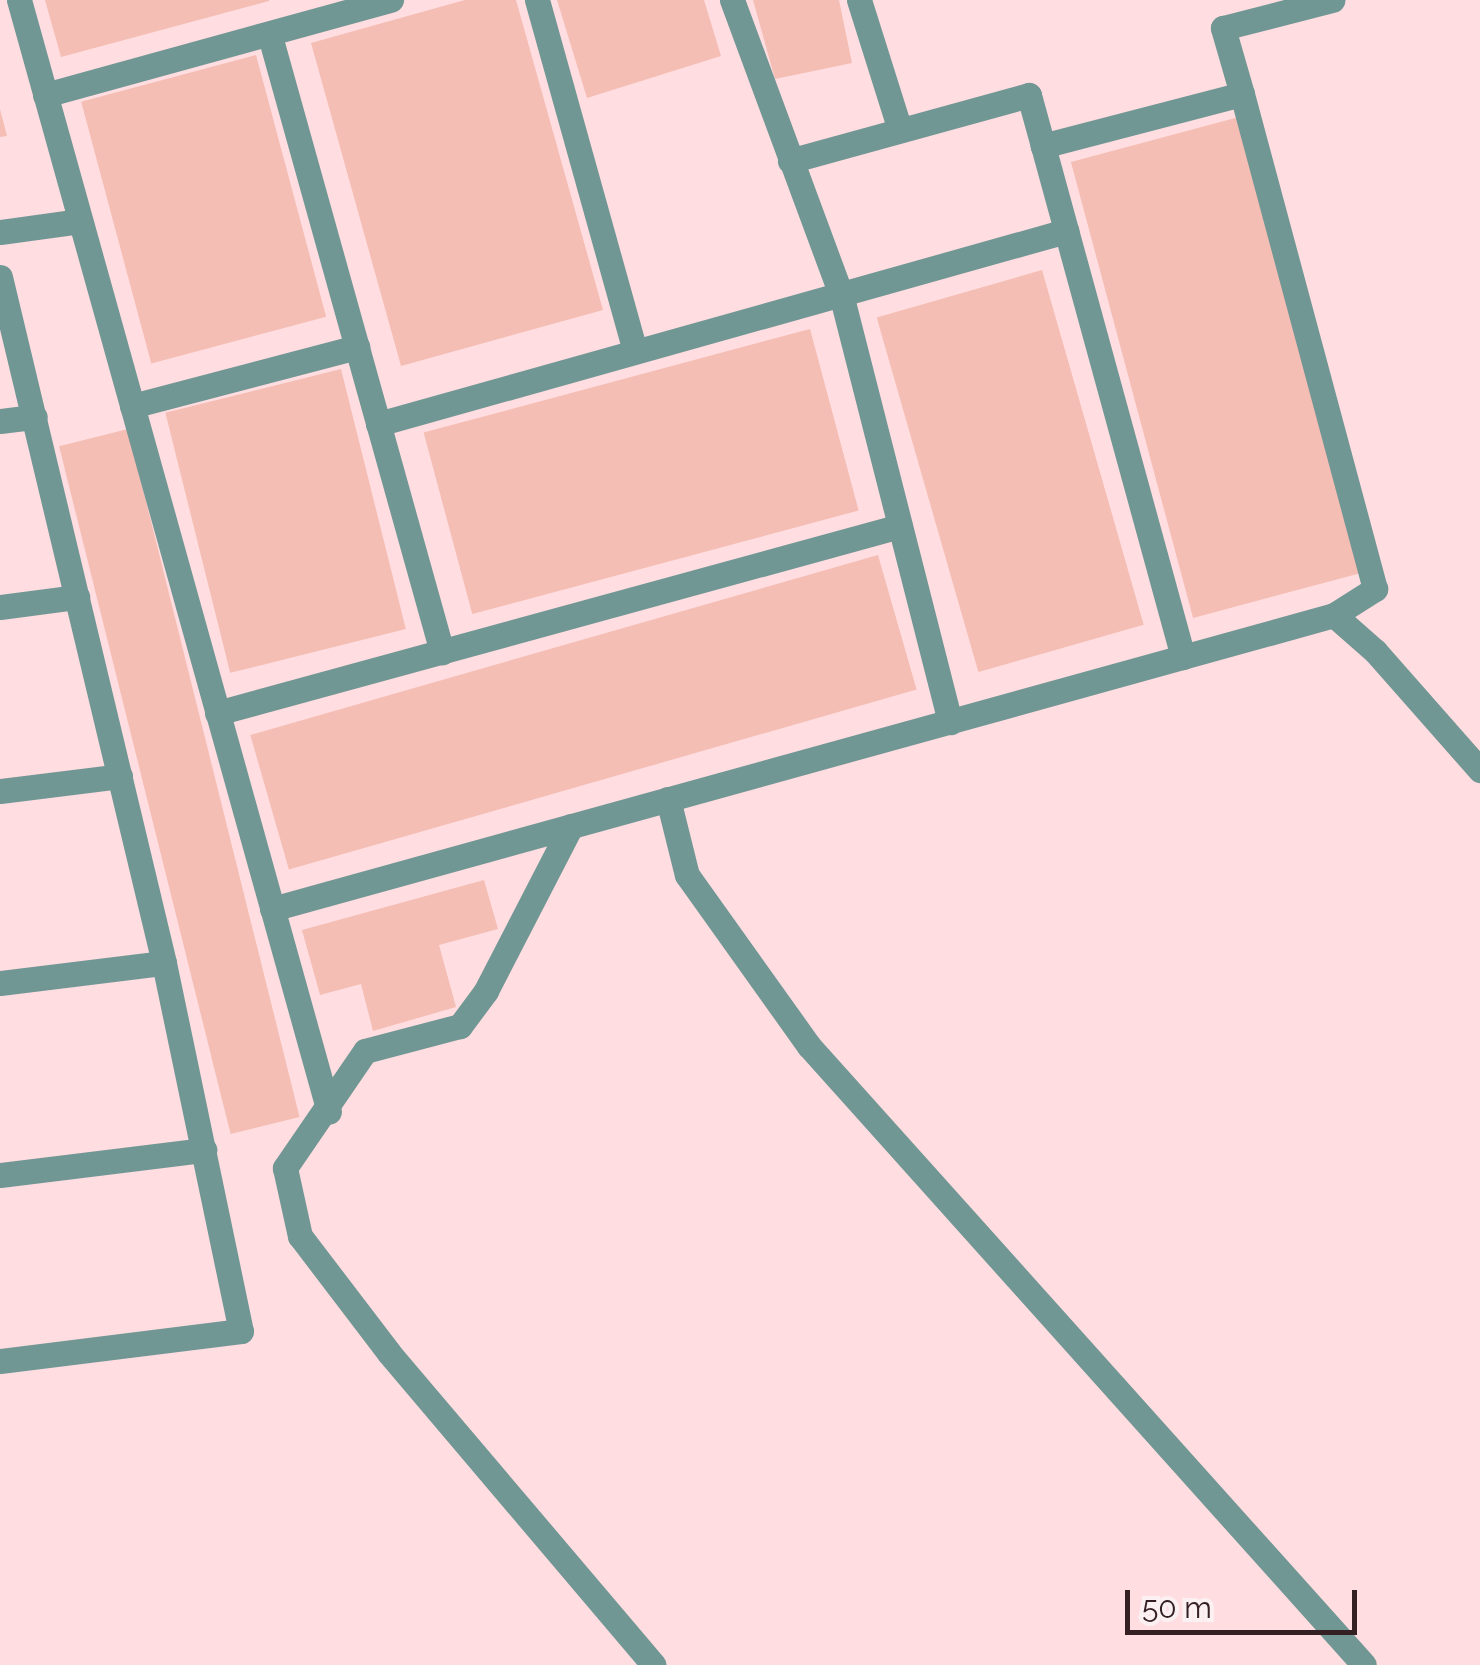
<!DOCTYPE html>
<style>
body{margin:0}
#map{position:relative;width:1480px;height:1665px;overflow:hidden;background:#ffdde0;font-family:Raleway,sans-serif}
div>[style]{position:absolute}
.building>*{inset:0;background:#f4beb4;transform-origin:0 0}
.minor>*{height:25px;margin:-12.5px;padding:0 12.5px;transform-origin:12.5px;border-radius:12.5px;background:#719795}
span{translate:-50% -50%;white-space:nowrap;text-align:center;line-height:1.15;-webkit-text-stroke:10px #fcf1f2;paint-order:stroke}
.scale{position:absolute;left:1125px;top:1590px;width:232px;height:45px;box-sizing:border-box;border:5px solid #341f22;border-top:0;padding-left:12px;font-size:30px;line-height:35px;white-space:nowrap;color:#341f22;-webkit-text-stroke:8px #fcf1f2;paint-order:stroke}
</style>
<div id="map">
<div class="building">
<div style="clip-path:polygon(45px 0,269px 0,269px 1px,61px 57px)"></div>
<div style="clip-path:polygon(465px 0,516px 0,603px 310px,401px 366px,311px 43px)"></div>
<div style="clip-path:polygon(557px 0,704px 0,721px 56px,587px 98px)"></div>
<div style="clip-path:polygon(753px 0,839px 0,852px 63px,775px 79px)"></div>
<div style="left:256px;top:55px;width:271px;height:181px;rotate:75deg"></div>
<div style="clip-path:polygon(0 109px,7px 136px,0 137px)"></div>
<div style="left:1239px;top:117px;width:472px;height:174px;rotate:75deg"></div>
<div style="left:1042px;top:270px;width:369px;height:172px;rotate:74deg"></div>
<div style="left:810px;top:329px;width:188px;height:400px;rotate:75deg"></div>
<div style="left:341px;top:369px;width:268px;height:181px;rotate:76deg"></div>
<div style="left:128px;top:429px;width:709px;height:71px;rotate:76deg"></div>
<div style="left:878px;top:555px;width:140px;height:653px;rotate:74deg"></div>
<div style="clip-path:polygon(484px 880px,498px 929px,439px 945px,456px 1007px,373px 1031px,361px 984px,320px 995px,302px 930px)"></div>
</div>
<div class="minor">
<div style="left:19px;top:0;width:1154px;rotate:74.42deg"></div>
<div style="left:537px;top:0;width:365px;rotate:74.4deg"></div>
<div style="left:732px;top:0;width:314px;rotate:69.7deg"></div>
<div style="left:841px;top:294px;width:442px;rotate:75.7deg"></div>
<div style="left:859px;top:0;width:136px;rotate:72.5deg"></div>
<div style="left:270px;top:36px;width:640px;rotate:74.4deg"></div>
<div style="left:1242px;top:94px;width:69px;rotate:-106.1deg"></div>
<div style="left:1223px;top:28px;width:113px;rotate:-14.4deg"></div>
<div style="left:45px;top:95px;width:359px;rotate:-15.4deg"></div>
<div style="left:1043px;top:146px;width:530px;rotate:74.68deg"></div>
<div style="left:0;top:232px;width:81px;rotate:-7.8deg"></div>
<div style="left:0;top:277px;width:705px;rotate:76.55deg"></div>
<div style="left:164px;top:963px;width:376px;rotate:78.2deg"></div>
<div style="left:241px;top:1331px;width:243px;rotate:172.9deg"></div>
<div style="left:132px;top:406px;width:233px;rotate:-14.7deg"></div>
<div style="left:0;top:421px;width:35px;rotate:-7deg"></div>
<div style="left:378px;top:424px;width:715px;rotate:-15.67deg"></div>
<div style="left:0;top:607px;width:78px;rotate:-7.4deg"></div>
<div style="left:1334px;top:615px;width:55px;rotate:41.3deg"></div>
<div style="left:1375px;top:651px;width:159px;rotate:48.6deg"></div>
<div style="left:217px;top:713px;width:708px;rotate:-15.31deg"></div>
<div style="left:0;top:791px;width:121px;rotate:-7.1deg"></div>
<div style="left:668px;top:799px;width:78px;rotate:76deg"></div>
<div style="left:687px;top:875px;width:210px;rotate:54.5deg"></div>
<div style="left:809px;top:1046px;width:831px;rotate:48.12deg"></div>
<div style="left:571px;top:826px;width:186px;rotate:117.3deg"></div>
<div style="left:486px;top:991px;width:44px;rotate:126.6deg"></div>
<div style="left:460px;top:1026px;width:98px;rotate:165.3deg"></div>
<div style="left:365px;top:1051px;width:142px;rotate:124.4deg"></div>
<div style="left:285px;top:1168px;width:70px;rotate:77.6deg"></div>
<div style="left:300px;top:1236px;width:147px;rotate:52.7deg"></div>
<div style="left:389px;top:1353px;width:409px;rotate:49.7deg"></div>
<div style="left:272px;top:909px;width:1102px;rotate:-15.47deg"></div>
<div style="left:1334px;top:615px;width:49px;rotate:-32.4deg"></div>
<div style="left:1375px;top:589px;width:513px;rotate:-105.04deg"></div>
<div style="left:1242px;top:94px;width:206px;rotate:165.4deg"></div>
<div style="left:1043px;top:146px;width:53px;rotate:-105.4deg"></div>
<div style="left:1029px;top:95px;width:248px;rotate:164.6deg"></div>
<div style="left:0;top:983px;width:165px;rotate:-7deg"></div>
<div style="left:0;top:1175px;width:206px;rotate:-7deg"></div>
</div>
<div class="scale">50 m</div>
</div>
